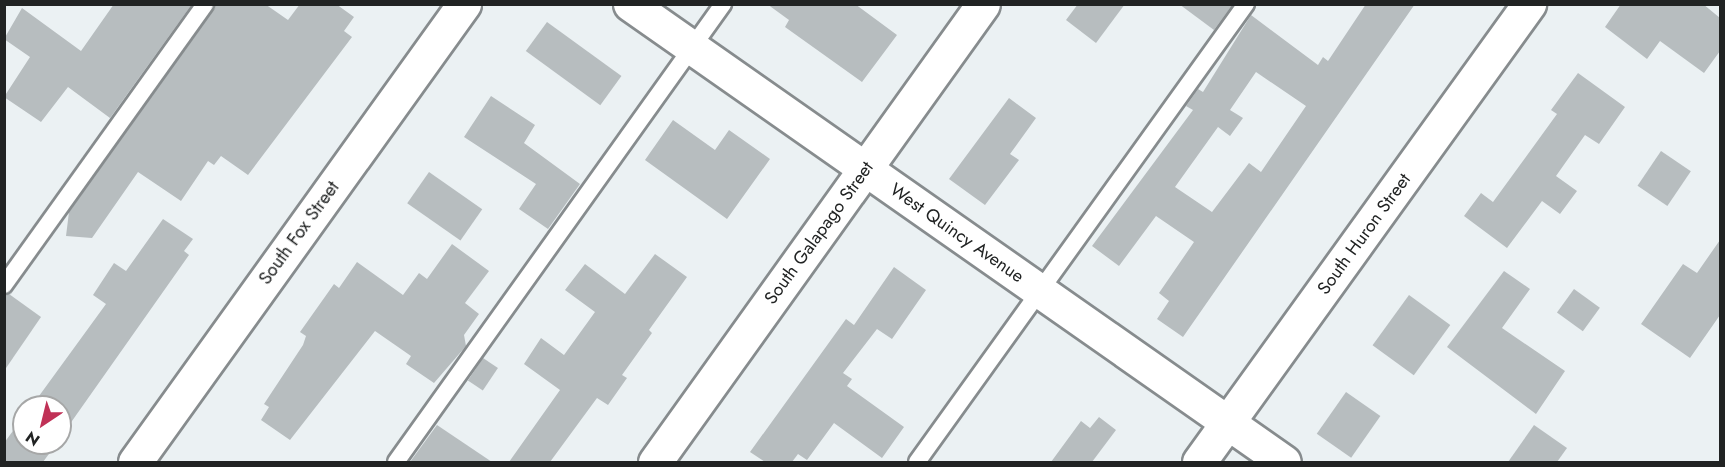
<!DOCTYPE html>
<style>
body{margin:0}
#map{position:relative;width:1725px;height:467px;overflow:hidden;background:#ebf1f3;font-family:Jost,sans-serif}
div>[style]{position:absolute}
.building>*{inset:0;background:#b7bdbf;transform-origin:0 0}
.roads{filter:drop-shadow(2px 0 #878c8e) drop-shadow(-2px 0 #878c8e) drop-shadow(0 2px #878c8e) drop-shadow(0 -2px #878c8e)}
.lane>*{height:16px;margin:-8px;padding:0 8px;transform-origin:8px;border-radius:8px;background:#fff}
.street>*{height:33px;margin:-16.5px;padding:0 16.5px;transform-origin:16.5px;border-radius:16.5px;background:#fff}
.secondary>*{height:33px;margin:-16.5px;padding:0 16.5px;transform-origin:16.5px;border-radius:16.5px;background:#fff}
span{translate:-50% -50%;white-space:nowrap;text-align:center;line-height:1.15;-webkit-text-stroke:4.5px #fff;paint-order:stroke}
.street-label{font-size:18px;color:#212323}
.frame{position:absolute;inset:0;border:6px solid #212323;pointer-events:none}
.north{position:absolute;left:12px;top:395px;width:60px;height:60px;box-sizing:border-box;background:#fff;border:2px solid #a6a7a7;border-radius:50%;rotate:215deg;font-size:16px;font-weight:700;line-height:24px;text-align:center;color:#212323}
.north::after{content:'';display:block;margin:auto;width:21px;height:27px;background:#c03156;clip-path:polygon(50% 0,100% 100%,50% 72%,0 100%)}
</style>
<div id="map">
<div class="building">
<div style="clip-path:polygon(114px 4px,192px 4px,110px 118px,68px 87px,41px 122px,4px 97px,30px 57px,4px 39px,22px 8px,81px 51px)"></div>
<div style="clip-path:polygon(215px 4px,265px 4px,288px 20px,300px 4px,336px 4px,354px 17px,344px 31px,352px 37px,248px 175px,221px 156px,214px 165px,208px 161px,181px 201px,138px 172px,92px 238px,66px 236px,69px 212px)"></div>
<div style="clip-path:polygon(767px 4px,855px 4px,897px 35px,862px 82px,785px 27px,789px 20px)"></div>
<div style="clip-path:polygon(1078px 4px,1125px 4px,1096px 43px,1066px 20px)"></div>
<div style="clip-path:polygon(1179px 4px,1233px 4px,1214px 30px)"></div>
<div style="clip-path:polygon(evenodd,1366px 4px,1415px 4px,1183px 337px,1157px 319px,1169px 301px,1159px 293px,1194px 242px,1156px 216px,1119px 266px,1092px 246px,1193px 110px,1186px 106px,1198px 89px,1203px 92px,1251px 15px,1318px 65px,1323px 57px,1328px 61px,1366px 4px,1256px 72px,1306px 106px,1261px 172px,1249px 163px,1212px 212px,1175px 187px,1218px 127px,1230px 136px,1243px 118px,1230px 110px,1256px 72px)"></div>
<div style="clip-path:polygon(1621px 4px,1703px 4px,1720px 18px,1720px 51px,1704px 73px,1660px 41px,1647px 59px,1605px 27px)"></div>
<div style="left:547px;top:22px;width:92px;height:36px;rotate:36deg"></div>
<div style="clip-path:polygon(1578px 73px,1625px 107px,1599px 144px,1585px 135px,1556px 176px,1577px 191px,1560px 214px,1542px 201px,1507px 248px,1464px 216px,1481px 193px,1493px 202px,1557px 114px,1551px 110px)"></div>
<div style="clip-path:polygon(491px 96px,535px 125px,524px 143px,580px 184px,548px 229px,519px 209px,536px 184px,464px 137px)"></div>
<div style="clip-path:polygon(1009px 98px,1036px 118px,1010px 154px,1019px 160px,985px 205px,949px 179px)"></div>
<div style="clip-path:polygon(673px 120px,715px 150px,729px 130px,770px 159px,727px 219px,645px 160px)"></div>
<div style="left:1661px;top:151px;width:36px;height:42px;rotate:34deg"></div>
<div style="left:429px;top:172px;width:65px;height:38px;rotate:35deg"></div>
<div style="clip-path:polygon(163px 219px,193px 239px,184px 251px,189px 255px,60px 438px,60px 407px,31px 407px,106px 304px,93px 295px,114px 263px,126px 271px)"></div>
<div style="clip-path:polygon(1720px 240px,1720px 315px,1690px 358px,1641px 324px,1683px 264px,1697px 273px)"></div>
<div style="clip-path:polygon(452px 244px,489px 271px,465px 303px,479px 314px,464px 335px,466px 346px,434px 383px,406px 364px,411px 356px,375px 331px,290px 440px,261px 420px,269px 407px,264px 404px,303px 345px,306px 336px,300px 332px,334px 284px,339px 288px,357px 262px,403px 295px,419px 273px,427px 279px)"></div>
<div style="clip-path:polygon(655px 254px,687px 277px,649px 330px,652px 333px,622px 375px,627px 378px,608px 405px,597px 398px,550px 462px,509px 462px,560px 390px,524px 364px,541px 338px,564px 355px,595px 312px,565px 290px,585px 264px,625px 294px)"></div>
<div style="clip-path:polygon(894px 267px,926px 290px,892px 339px,877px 329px,843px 373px,852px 379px,847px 386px,904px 427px,882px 458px,834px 423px,807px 460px,798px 454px,792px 462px,765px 462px,750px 452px,846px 319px,854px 325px)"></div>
<div style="clip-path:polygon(1504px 271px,1530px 289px,1502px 328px,1565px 371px,1536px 414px,1447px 347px)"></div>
<div style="left:1574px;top:289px;width:32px;height:29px;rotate:36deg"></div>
<div style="clip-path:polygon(9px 294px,41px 317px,4px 371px,4px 295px)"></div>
<div style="left:1409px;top:295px;width:51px;height:62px;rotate:36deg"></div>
<div style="left:483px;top:358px;width:18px;height:27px;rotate:34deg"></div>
<div style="left:1346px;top:392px;width:42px;height:51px;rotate:35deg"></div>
<div style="clip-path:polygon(24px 416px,24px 443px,57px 443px,43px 462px,4px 462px,4px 443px)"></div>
<div style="clip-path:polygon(1099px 417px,1116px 430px,1092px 462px,1051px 462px,1081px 421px,1090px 428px)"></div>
<div style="clip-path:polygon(437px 425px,492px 462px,410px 462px)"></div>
<div style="clip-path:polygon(1534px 425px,1567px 448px,1557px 462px,1508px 462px)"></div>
</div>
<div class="roads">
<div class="lane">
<div style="left:4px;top:285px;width:345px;rotate:-54.4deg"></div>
<div style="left:396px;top:462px;width:563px;rotate:-54.47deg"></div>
<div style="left:917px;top:462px;width:564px;rotate:-54.31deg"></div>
</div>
<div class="street">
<div style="left:135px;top:462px;width:564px;rotate:-54.31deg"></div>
<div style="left:655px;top:462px;width:563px;rotate:-54.39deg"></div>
<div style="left:1199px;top:462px;width:565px;rotate:-54.23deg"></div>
</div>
<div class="secondary">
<div style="left:630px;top:4px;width:798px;rotate:35deg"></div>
</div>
</div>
<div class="street-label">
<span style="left:299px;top:233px;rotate:-54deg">South Fox Street</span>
<span style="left:819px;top:233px;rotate:-54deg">South Galapago Street</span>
<span style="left:957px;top:233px;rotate:35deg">West Quincy Avenue</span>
<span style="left:1364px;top:234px;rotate:-54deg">South Huron Street</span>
</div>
<div class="frame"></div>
<div class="north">N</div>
</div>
